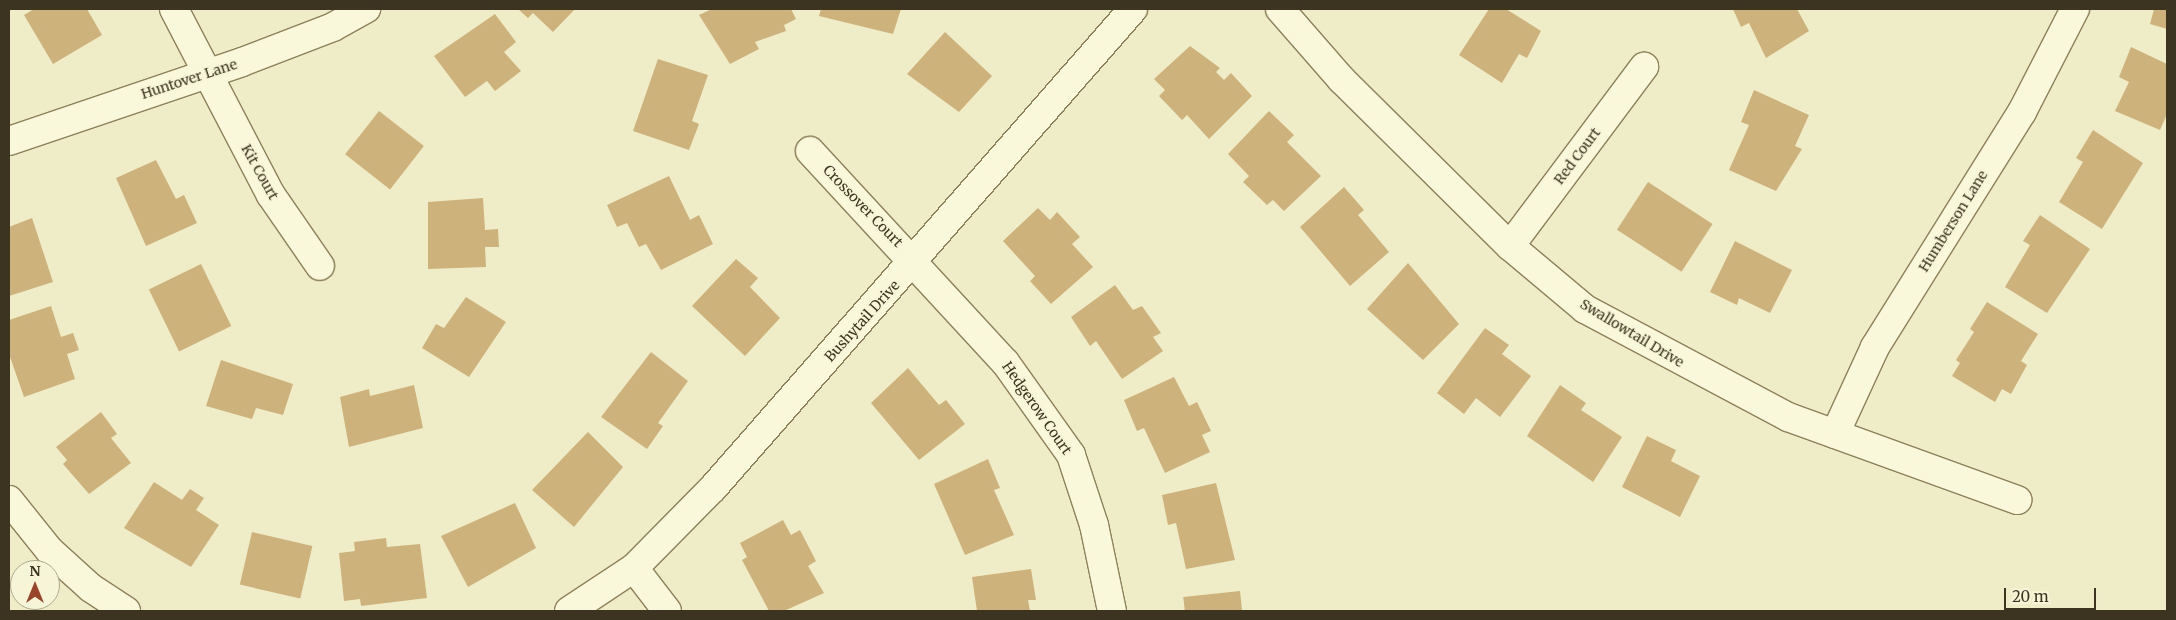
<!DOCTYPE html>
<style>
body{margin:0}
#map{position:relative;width:2176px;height:620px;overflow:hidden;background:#efedc7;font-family:Merriweather,serif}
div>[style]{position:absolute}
.building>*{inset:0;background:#ceb27c;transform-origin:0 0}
.roads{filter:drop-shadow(1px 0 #8c815b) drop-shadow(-1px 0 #8c815b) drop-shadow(0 1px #8c815b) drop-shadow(0 -1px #8c815b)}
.minor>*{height:28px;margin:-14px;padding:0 14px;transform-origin:14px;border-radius:14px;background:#faf8db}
span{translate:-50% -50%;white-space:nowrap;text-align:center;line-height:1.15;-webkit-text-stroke:4px #f7f5d7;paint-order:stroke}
.street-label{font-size:14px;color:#3c3420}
.frame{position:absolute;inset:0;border:10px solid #3c3420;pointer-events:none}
.north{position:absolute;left:10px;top:560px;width:50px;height:50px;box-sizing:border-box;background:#f7f5d7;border:1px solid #aca88e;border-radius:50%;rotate:0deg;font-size:14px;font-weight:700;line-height:20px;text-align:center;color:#3c3420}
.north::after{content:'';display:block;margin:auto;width:18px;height:22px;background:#9c442a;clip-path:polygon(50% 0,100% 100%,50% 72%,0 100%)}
.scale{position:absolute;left:2004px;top:588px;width:92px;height:22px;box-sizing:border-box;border:2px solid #3c3420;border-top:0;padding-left:6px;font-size:15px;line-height:18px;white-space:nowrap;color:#3c3420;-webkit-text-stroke:4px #f7f5d7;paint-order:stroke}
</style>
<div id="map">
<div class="building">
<div style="clip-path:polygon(34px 9px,87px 9px,102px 35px,53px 64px,24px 15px)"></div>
<div style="clip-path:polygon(518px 9px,575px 9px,553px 32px,533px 13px,528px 18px)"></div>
<div style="clip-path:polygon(712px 9px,791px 9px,796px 19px,784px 25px,786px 31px,755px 42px,759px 49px,730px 64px,699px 15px)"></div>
<div style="clip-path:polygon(821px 9px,901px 9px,893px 34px,819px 16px)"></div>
<div style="clip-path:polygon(1489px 9px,1506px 9px,1541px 31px,1527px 58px,1519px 54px,1502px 83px,1459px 55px)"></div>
<div style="clip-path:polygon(1733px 9px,1797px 9px,1809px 31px,1766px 58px,1749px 23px,1741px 27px)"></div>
<div style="clip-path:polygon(2154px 9px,2167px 9px,2167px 29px,2150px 24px)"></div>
<div style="clip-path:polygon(495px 14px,516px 42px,504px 52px,521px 71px,495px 91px,487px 81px,465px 97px,434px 56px)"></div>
<div style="clip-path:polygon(945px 32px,992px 76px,959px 112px,907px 74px)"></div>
<div style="clip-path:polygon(1190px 46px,1220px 68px,1216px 72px,1224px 80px,1231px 73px,1252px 96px,1209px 139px,1187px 115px,1182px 120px,1159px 96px,1165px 90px,1154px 79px)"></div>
<div style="clip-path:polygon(2131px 47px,2167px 64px,2167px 114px,2160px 130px,2115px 111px,2129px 82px,2119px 77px)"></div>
<div style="clip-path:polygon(658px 59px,708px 75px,692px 121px,699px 124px,689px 150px,633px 131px)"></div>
<div style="clip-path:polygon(1754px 90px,1809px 115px,1795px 146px,1802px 149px,1776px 191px,1729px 170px,1749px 125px,1741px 122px)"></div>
<div style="left:379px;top:111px;width:57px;height:55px;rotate:38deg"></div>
<div style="clip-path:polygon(1269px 111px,1294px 135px,1287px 142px,1321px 176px,1284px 211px,1273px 200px,1267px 205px,1243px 182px,1249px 176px,1228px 154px)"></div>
<div style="clip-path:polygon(2093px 130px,2143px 163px,2102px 229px,2059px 202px,2083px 162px,2076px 158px)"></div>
<div style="clip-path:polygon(156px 160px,176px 199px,184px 195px,197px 223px,146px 246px,116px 178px)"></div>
<div style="clip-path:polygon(669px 176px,690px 220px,699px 215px,713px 244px,661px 270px,646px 244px,639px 247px,627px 223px,617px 227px,607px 205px)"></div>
<div style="left:1648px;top:182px;width:77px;height:57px;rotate:33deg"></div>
<div style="clip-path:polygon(1344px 187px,1364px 210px,1358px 215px,1389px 252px,1350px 286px,1300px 227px)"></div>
<div style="clip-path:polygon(483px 198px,485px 230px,498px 229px,499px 247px,485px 247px,486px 267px,428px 269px,428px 202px)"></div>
<div style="clip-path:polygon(1038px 208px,1050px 220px,1057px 212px,1080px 237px,1072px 244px,1093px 267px,1051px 304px,1030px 281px,1035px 276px,1003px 241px)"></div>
<div style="clip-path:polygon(2040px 215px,2090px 249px,2047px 313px,2005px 287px,2030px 245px,2023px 241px)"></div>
<div style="clip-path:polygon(32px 218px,53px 282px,9px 296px,9px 227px)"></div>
<div style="clip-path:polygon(1735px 241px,1792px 270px,1770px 313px,1739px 298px,1737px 305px,1710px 292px)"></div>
<div style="clip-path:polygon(736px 259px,758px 278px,750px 287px,780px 318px,745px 356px,692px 306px)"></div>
<div style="clip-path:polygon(1408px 263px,1459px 324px,1423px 360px,1367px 309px)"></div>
<div style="left:201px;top:264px;width:69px;height:58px;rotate:64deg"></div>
<div style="clip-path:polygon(1115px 285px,1133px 310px,1142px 306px,1161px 333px,1153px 337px,1163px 351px,1122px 379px,1096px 341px,1090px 346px,1071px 317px)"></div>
<div style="clip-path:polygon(466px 297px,506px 322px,469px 377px,422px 348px,436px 324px,444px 328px)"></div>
<div style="clip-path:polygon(1987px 302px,2038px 334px,2021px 361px,2027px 365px,2011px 394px,2002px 389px,1995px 402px,1952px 376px,1960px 363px,1956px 360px,1974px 332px,1970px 329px)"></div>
<div style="clip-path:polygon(51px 306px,61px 337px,73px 333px,79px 350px,67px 354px,75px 379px,24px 397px,9px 354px,9px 320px)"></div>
<div style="clip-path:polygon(1485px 328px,1509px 345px,1502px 354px,1531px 376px,1500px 417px,1476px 398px,1464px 414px,1437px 393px)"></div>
<div style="clip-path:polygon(651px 352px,688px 381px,658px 423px,663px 426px,647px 449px,601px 417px)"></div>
<div style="clip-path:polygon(221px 360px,293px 384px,283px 415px,256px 408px,252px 419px,206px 406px)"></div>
<div style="clip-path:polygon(908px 368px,939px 405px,946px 400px,965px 424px,919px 460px,871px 403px)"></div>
<div style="clip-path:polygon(1174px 377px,1189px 406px,1197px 402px,1211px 431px,1202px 435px,1210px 452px,1165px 473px,1144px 428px,1137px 431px,1124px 400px)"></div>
<div style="clip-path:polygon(414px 385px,423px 428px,349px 447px,340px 397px,369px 389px,370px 396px)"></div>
<div style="clip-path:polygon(1560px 385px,1586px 403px,1581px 410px,1622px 437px,1593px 482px,1527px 436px)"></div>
<div style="clip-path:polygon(101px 412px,117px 434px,111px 438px,131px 463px,89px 494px,63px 464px,67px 460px,56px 447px)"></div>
<div style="clip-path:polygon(588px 432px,623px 467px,574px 527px,532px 490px)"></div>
<div style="clip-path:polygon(1647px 436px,1676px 450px,1671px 461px,1700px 476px,1680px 517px,1622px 487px)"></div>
<div style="clip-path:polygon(988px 459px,1000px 488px,994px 490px,1014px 535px,965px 555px,934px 484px)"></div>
<div style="clip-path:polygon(154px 482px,182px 500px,190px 489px,204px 498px,196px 510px,219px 525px,191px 567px,124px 528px)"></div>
<div style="clip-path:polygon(1216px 483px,1235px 560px,1186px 569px,1176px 523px,1168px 525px,1162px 495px)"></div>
<div style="clip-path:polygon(515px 503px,536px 548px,468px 587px,441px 536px)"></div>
<div style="clip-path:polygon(783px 520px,791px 535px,800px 530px,816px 561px,808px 566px,824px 593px,784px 611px,769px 611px,742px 560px,747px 557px,740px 543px)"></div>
<div style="left:252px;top:532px;width:62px;height:54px;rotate:13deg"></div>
<div style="clip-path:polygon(386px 538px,387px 547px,420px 544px,427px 598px,361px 606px,360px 599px,344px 601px,339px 553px,355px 551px,354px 542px)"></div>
<div style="clip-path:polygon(1031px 569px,1036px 600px,1028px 600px,1030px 611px,977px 611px,972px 577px)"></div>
<div style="left:1240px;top:591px;width:20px;height:57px;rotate:84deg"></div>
</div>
<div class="roads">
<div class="minor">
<div style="left:174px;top:9px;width:210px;rotate:62.5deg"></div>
<div style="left:271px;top:195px;width:86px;rotate:55.4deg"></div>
<div style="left:1280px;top:9px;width:94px;rotate:48.9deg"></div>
<div style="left:1342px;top:80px;width:236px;rotate:44.7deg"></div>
<div style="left:1510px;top:246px;width:98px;rotate:40deg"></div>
<div style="left:1585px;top:309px;width:230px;rotate:28deg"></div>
<div style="left:1788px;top:417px;width:244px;rotate:19.9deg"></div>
<div style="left:9px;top:141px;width:246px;rotate:-18.7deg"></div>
<div style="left:242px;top:62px;width:97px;rotate:-21deg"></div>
<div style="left:333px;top:27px;width:38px;rotate:-29deg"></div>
<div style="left:810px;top:151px;width:287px;rotate:47.3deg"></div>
<div style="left:1005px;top:362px;width:114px;rotate:54.6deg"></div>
<div style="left:1071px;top:455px;width:74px;rotate:71.8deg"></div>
<div style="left:1094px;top:525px;width:88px;rotate:78.2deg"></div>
<div style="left:1510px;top:246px;width:224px;rotate:-53.2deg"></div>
<div style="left:1835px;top:434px;width:96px;rotate:-65.3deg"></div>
<div style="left:1875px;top:347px;width:277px;rotate:-58deg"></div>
<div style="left:2022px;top:112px;width:116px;rotate:-62.8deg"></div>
<div style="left:9px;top:500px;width:65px;rotate:51.2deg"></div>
<div style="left:50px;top:551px;width:55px;rotate:42.1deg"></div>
<div style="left:91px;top:588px;width:42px;rotate:33.3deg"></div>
<div style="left:634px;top:568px;width:54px;rotate:52.5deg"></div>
<div style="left:569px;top:611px;width:78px;rotate:-33.5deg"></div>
<div style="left:634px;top:568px;width:112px;rotate:-45.4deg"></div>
<div style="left:713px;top:488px;width:637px;rotate:-48.75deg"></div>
</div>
</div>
<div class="street-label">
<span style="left:189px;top:79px;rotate:-18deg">Huntover Lane</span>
<span style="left:1577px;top:156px;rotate:-53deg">Red Court</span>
<span style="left:260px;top:172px;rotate:61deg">Kit Court</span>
<span style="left:863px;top:206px;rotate:46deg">Crossover Court</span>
<span style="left:1953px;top:221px;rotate:-58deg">Humberson Lane</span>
<span style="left:862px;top:321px;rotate:-48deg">Bushytail Drive</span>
<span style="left:1632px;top:333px;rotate:31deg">Swallowtail Drive</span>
<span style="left:1037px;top:408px;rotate:55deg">Hedgerow Court</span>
</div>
<div class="frame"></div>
<div class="north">N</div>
<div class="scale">20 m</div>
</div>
